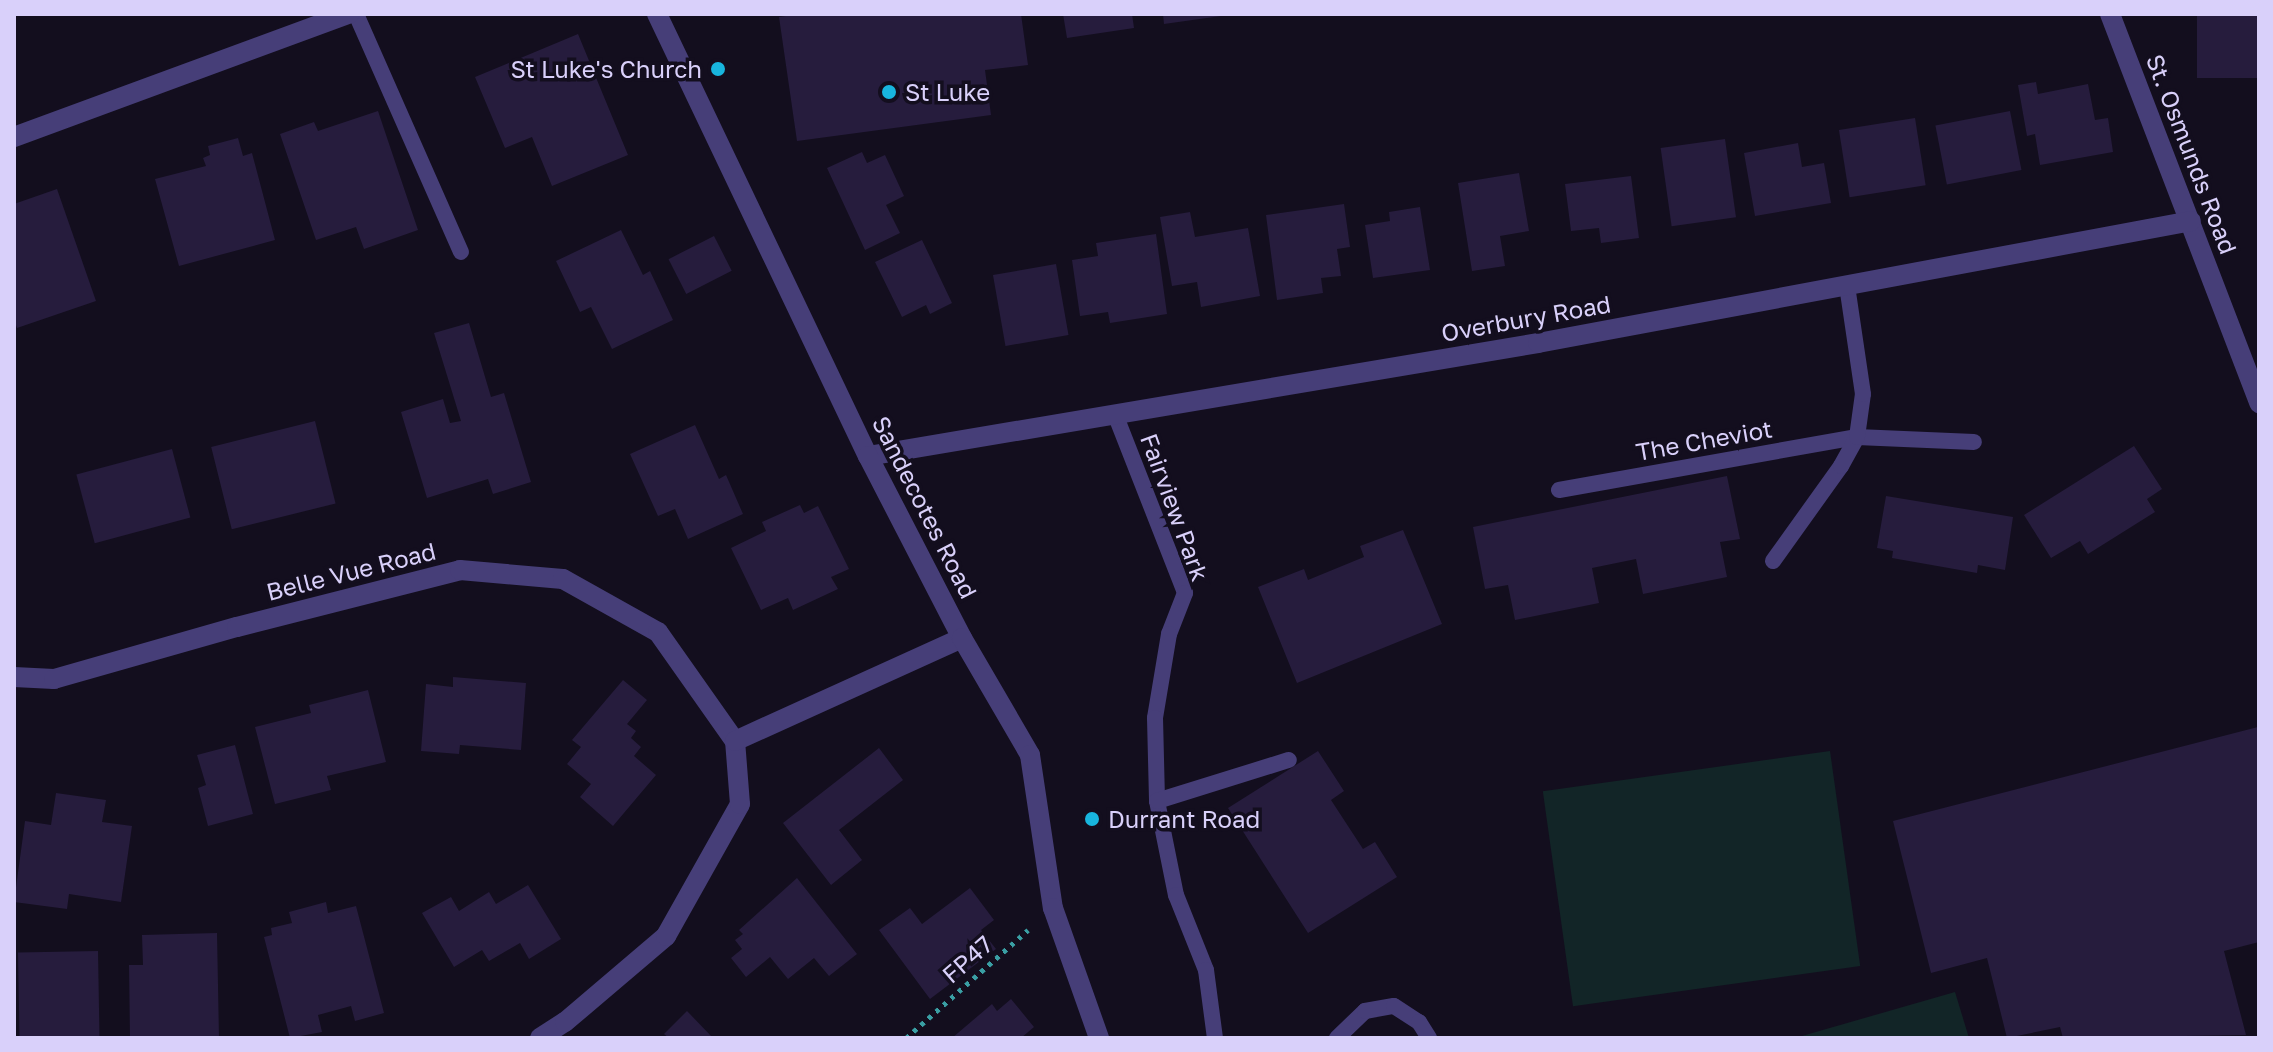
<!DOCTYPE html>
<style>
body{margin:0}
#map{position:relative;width:2273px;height:1052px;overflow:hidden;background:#130e1e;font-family:"Golos Text",sans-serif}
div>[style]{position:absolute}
.green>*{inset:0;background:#122527;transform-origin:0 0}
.building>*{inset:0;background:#261c3d;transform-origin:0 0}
.path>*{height:5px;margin-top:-2.5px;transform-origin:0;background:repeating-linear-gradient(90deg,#3a9fa4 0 4px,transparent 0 10px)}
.service>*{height:16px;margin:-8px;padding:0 8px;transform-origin:8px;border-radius:8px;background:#463e78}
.minor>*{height:20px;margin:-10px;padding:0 10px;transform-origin:10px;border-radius:10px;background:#463e78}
.tertiary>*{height:20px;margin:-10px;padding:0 10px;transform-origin:10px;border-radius:10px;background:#463e78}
.dots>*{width:22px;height:22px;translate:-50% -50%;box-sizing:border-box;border:4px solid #130e1e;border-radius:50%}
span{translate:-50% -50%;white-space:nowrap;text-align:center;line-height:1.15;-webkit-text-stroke:7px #130e1e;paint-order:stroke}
.poi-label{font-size:24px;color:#d9d0fa}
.right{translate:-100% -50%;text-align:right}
.left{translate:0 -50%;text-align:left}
.street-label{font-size:24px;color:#d9d0fa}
.frame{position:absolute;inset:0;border:16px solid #d9d0fa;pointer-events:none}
</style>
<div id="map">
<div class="green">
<div style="left:1830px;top:751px;width:217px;height:290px;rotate:82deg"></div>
<div style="clip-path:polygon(1955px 992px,1969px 1038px,1795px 1038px)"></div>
</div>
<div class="building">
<div style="clip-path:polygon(799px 14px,1021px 14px,1028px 65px,985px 70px,991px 115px,797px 141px,779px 17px)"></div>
<div style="clip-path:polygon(1063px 14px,1132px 14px,1134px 28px,1067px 38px)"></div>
<div style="clip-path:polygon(1163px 14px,1221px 14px,1221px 16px,1164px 24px)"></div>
<div style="left:2197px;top:14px;width:62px;height:64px"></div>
<div style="clip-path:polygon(578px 34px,628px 155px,552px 186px,532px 137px,505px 148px,475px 77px)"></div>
<div style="clip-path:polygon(2036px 82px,2038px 94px,2088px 84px,2095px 120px,2108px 118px,2113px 152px,2040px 165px,2035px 134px,2027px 136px,2018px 85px)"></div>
<div style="clip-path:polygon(378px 111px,418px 230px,364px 249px,356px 227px,316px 240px,280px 134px,314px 122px,318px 131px)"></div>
<div style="left:2010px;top:111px;width:60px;height:76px;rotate:79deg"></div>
<div style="left:1915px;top:118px;width:68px;height:77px;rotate:81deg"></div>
<div style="clip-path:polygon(238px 138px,243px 156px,252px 153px,275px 240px,179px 266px,155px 179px,206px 166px,203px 158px,210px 155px,208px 146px)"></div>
<div style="left:1725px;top:139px;width:79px;height:65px;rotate:82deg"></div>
<div style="clip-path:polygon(1798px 143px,1802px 167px,1824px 163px,1831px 203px,1755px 216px,1744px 153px)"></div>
<div style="clip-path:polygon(862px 152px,867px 163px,885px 155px,904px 196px,886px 205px,900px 233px,865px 250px,827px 168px)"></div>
<div style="clip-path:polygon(1519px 173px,1529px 231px,1500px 236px,1505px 266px,1472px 271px,1458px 183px)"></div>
<div style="clip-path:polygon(1631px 176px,1639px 238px,1601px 243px,1599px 228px,1571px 231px,1565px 184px)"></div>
<div style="clip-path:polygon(57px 189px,96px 301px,17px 328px,14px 320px,14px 204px)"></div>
<div style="clip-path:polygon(1344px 204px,1350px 247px,1337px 249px,1341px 276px,1321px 278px,1323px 293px,1277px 300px,1266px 215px)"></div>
<div style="clip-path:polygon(1420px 207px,1430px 270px,1373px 278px,1365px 225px,1390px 221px,1389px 212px)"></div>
<div style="clip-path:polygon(1190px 212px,1195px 237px,1248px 228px,1260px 296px,1201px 307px,1197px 282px,1172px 286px,1160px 217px)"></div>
<div style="clip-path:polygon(621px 230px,643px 275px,650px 271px,673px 320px,612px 349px,591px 307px,580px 312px,556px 261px)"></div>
<div style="clip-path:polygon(1156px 234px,1167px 314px,1110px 323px,1108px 312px,1080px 316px,1072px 260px,1098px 256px,1096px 243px)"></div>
<div style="left:714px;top:236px;width:39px;height:51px;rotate:63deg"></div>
<div style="clip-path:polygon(922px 240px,952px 303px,930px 314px,926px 305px,902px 317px,875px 262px)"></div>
<div style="left:1056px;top:264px;width:72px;height:64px;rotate:80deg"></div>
<div style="clip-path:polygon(469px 323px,491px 397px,504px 393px,531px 482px,493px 494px,488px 479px,427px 498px,401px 412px,443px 399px,450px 423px,461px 421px,434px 333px)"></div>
<div style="left:315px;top:421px;width:85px;height:107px;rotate:76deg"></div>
<div style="clip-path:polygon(695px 425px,719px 479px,726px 475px,743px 514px,688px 539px,675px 509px,658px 516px,630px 454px)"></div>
<div style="clip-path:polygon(2134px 446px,2162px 489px,2147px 499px,2155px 512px,2088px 554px,2080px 541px,2051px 558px,2024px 515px)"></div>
<div style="left:172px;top:449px;width:71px;height:99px;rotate:75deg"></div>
<div style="clip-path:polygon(1727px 476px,1740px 539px,1720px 542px,1727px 577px,1643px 594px,1636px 559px,1592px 568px,1599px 603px,1515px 620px,1508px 585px,1485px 589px,1473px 527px)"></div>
<div style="clip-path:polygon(1886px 496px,2013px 517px,2005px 570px,1978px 565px,1977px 573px,1892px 558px,1893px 551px,1877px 548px)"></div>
<div style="clip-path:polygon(800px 505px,804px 513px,818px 506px,849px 569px,831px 577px,838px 589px,793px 610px,788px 598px,761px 610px,731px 548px,766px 531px,762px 522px)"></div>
<div style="clip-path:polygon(1403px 530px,1442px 624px,1297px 683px,1258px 587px,1304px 569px,1308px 580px,1364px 557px,1360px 546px)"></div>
<div style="clip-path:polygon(453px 677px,526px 683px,521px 750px,460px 745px,459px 754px,421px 751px,426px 684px,453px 687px)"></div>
<div style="clip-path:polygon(623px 680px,647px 700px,627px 724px,636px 731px,631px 738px,641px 747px,634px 756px,656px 775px,613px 826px,580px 797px,591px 784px,567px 764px,581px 747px,572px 740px)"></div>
<div style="clip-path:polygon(368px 690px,386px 762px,327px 776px,331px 790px,275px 804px,255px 727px,311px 713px,309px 705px)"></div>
<div style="clip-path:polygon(2258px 727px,2259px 942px,2224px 951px,2246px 1035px,2063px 1038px,2060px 1027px,2007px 1038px,1987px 958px,1931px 973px,1893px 821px)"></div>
<div style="clip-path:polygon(235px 745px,253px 814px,208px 826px,198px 788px,206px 785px,197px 755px)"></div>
<div style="clip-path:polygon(879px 748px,903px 780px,839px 830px,862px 860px,831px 885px,783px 823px)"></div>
<div style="clip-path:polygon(1318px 751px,1344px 791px,1331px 800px,1363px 849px,1375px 842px,1397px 877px,1308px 933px,1228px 808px)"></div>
<div style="clip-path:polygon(56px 793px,106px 800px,102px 822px,132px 826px,121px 902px,69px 894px,67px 909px,14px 902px,25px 821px,51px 825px)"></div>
<div style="clip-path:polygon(797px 878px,857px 954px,829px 976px,814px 958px,788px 979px,770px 957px,746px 977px,731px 958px,742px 949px,735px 940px,743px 934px,739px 930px)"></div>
<div style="clip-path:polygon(528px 885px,561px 939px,529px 959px,520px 943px,489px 961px,482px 950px,454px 967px,422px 913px,451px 897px,459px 911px,489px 892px,496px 904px)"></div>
<div style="clip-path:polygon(970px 888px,994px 920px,981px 930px,996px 949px,930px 999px,879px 930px,910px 908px,922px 924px)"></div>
<div style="clip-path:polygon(326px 902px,328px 913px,356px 906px,384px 1013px,355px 1021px,351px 1006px,318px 1015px,322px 1032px,290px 1038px,264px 937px,272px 935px,271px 928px,292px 923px,289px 912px)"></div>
<div style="clip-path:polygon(217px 933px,219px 1038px,130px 1038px,129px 965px,143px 965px,142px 935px)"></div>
<div style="left:98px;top:951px;width:87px;height:80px;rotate:89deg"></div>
<div style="clip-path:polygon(1011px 999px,1034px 1027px,1021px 1038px,952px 1038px,992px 1004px,997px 1011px)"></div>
<div style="clip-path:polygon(687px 1011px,713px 1038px,669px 1038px,664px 1034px)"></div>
</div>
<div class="path">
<div style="left:906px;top:1038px;width:163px;rotate:-41.5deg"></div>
</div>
<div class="service">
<div style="left:356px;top:14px;width:260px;rotate:66.2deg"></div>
<div style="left:1115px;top:414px;width:192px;rotate:68.6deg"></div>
<div style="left:1185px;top:593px;width:44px;rotate:111.3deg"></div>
<div style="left:1169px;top:634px;width:85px;rotate:99.5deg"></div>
<div style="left:1155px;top:718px;width:83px;rotate:88.6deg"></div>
<div style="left:1157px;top:801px;width:96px;rotate:78.6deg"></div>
<div style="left:1176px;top:895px;width:81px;rotate:68.2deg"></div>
<div style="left:1206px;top:970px;width:69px;rotate:82.5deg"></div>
<div style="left:1559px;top:490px;width:303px;rotate:-10.1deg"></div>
<div style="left:1857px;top:437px;width:117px;rotate:2.4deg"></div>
<div style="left:1773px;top:561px;width:117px;rotate:-54.4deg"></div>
<div style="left:1841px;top:466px;width:33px;rotate:-61deg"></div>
<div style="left:1857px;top:437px;width:43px;rotate:-82.1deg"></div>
<div style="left:1863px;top:394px;width:110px;rotate:-98.4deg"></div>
<div style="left:1157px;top:801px;width:138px;rotate:-17.3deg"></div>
<div style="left:1337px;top:1038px;width:39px;rotate:-44deg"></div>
<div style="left:1365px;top:1011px;width:29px;rotate:-10deg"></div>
<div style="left:1394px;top:1006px;width:30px;rotate:33deg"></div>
<div style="left:1419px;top:1022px;width:19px;rotate:58deg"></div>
</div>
<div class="minor">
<div style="left:2110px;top:14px;width:417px;rotate:69deg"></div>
<div style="left:14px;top:137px;width:357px;rotate:-20.2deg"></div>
<div style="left:868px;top:456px;width:679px;rotate:-9.57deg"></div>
<div style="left:1538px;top:343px;width:664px;rotate:-10.58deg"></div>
<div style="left:14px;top:677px;width:40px;rotate:2.9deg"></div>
<div style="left:54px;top:679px;width:190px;rotate:-15.9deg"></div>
<div style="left:237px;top:627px;width:230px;rotate:-14.3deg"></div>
<div style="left:460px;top:570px;width:103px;rotate:5deg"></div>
<div style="left:563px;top:579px;width:109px;rotate:29.2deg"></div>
<div style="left:658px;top:632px;width:133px;rotate:54.8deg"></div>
<div style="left:540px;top:1038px;width:30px;rotate:-33deg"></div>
<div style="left:565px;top:1022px;width:133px;rotate:-40.4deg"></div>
<div style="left:666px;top:936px;width:151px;rotate:-60.7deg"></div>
<div style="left:740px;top:804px;width:63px;rotate:-94.5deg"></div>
<div style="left:735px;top:741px;width:249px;rotate:-24.4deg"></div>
</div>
<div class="tertiary">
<div style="left:657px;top:14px;width:490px;rotate:64.5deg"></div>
<div style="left:868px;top:456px;width:205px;rotate:62.7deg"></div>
<div style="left:962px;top:638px;width:135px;rotate:59.8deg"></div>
<div style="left:1030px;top:755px;width:155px;rotate:81.5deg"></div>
<div style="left:1053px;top:908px;width:138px;rotate:70.5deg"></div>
</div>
<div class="dots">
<div style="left:718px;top:69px;background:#18b5de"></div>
<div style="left:889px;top:92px;background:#18b5de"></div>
<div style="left:1092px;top:819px;background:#18b5de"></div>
</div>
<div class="poi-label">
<span class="right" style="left:702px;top:69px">St Luke's Church</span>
<span class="left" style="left:905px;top:92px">St Luke</span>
<span class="left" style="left:1108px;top:819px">Durrant Road</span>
</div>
<div class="street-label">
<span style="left:2192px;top:154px;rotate:69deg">St. Osmunds Road</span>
<span style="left:1526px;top:318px;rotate:-10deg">Overbury Road</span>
<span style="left:1704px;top:440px;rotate:-10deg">The Cheviot</span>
<span style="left:925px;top:507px;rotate:63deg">Sandecotes Road</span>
<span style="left:1175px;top:507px;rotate:70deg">Fairview Park</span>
<span style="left:351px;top:571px;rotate:-14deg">Belle Vue Road</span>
<span style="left:967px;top:959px;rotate:-41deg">FP47</span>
</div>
<div class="frame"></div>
</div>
